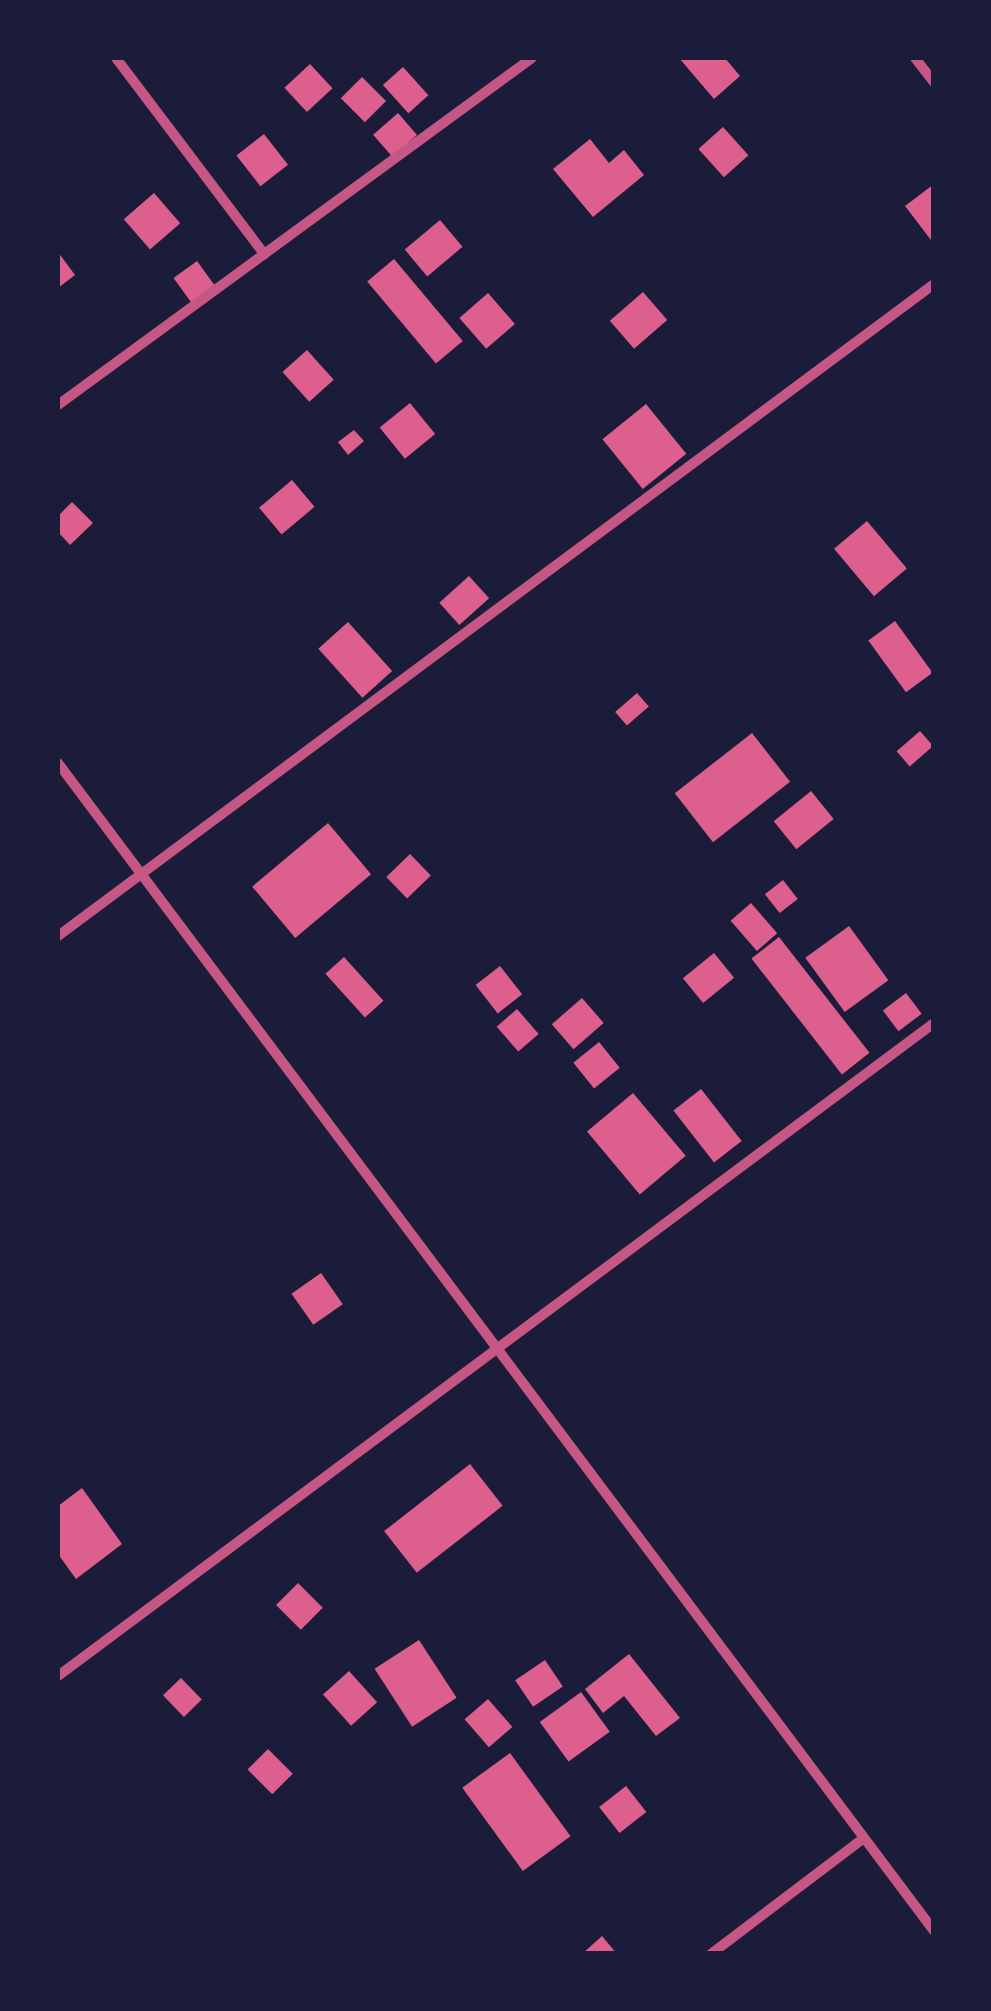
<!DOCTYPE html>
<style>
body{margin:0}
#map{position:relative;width:991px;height:2011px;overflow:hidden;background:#1b1b3a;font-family:Helvetica,sans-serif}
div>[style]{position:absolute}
.building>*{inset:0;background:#dd5f8e;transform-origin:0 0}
.minor>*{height:10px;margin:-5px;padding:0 5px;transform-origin:5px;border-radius:5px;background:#c65784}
span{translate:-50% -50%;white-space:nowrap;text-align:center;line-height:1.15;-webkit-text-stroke:9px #1b1b3a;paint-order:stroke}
.frame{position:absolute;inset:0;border:60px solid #1b1b3a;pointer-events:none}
</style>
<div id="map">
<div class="building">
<div style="clip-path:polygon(679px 58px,725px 58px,740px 76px,714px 99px)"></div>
<div style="left:310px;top:64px;width:33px;height:35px;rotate:47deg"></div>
<div style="left:403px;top:67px;width:38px;height:27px;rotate:48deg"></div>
<div style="left:362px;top:77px;width:34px;height:30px;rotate:45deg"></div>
<div style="left:398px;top:113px;width:29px;height:33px;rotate:49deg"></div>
<div style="left:723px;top:127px;width:38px;height:33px;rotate:48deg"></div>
<div style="left:264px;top:134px;width:39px;height:35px;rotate:52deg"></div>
<div style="clip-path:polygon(590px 139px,609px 163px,624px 150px,644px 175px,593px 217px,553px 169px)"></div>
<div style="clip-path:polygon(934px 184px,934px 244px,905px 206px)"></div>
<div style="left:154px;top:193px;width:40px;height:40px;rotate:49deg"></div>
<div style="left:440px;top:220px;width:35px;height:46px;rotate:50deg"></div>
<div style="clip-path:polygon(58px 252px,75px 275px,58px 288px)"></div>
<div style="left:394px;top:259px;width:107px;height:35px;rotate:50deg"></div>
<div style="left:197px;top:261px;width:37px;height:29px;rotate:54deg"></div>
<div style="left:643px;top:292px;width:37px;height:44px;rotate:49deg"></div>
<div style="left:488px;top:293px;width:41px;height:38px;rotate:49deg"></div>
<div style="left:307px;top:350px;width:40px;height:33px;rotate:48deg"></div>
<div style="left:410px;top:403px;width:40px;height:39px;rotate:51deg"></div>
<div style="left:646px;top:404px;width:64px;height:56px;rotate:51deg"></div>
<div style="clip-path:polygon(354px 430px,364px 441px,348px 455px,338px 442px)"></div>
<div style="left:292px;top:480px;width:35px;height:43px;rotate:50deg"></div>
<div style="clip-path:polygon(72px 502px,93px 523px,70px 545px,58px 532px,58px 516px)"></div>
<div style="left:867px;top:521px;width:62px;height:43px;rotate:50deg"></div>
<div style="left:469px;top:576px;width:30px;height:40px;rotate:48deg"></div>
<div style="left:895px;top:621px;width:64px;height:33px;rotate:54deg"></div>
<div style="left:348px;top:622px;width:66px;height:40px;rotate:48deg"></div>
<div style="left:637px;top:693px;width:18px;height:29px;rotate:49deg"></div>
<div style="left:920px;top:731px;width:20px;height:31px;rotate:49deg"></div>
<div style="left:752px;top:733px;width:62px;height:98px;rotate:52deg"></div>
<div style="left:811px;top:791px;width:36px;height:48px;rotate:51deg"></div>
<div style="left:328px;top:823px;width:67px;height:99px;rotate:50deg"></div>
<div style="left:410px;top:854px;width:30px;height:33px;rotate:46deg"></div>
<div style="left:783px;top:880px;width:24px;height:23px;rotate:52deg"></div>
<div style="left:751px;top:903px;width:40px;height:27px;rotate:49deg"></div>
<div style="left:849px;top:926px;width:67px;height:54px;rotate:54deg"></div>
<div style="left:779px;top:937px;width:147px;height:35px;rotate:52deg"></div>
<div style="left:714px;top:953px;width:32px;height:40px;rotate:51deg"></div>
<div style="left:344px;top:957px;width:59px;height:25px;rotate:48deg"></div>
<div style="left:500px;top:966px;width:36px;height:31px;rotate:52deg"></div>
<div style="left:906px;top:993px;width:26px;height:29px;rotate:53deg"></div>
<div style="left:582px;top:998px;width:33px;height:40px;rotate:49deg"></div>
<div style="left:517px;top:1009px;width:33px;height:27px;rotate:49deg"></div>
<div style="left:599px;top:1042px;width:33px;height:33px;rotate:51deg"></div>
<div style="left:701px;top:1089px;width:66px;height:35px;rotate:52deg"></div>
<div style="left:633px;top:1093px;width:82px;height:60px;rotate:50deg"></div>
<div style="left:321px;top:1273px;width:38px;height:36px;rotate:55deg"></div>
<div style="left:470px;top:1464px;width:53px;height:109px;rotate:52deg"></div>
<div style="clip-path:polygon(82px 1488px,122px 1544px,76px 1579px,58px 1554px,58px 1506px)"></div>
<div style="left:298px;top:1583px;width:35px;height:31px;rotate:45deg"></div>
<div style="left:419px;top:1640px;width:69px;height:53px;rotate:57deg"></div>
<div style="clip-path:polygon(629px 1654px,680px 1718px,656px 1736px,624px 1696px,603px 1713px,585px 1689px)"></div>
<div style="left:545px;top:1660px;width:32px;height:36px;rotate:56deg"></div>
<div style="left:349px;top:1671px;width:42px;height:35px;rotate:48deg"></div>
<div style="left:181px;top:1678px;width:30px;height:25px;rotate:46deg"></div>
<div style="left:581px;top:1692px;width:49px;height:51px;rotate:54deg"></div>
<div style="left:488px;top:1699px;width:37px;height:31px;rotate:49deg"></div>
<div style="left:268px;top:1749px;width:35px;height:29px;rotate:45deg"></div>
<div style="left:510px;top:1753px;width:103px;height:59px;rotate:54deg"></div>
<div style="left:626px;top:1786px;width:33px;height:34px;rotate:52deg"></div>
<div style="clip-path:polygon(602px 1936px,617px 1954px,582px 1954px)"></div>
</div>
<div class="minor">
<div style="left:116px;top:58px;width:246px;rotate:52.9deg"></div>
<div style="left:915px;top:58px;width:31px;rotate:52deg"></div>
<div style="left:58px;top:405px;width:587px;rotate:-36.21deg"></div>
<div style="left:58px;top:763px;width:1460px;rotate:53.13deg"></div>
<div style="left:58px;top:936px;width:1092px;rotate:-36.66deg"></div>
<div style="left:58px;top:1676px;width:1093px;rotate:-36.7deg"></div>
<div style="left:711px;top:1954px;width:192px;rotate:-37.2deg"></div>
</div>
<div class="frame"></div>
</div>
